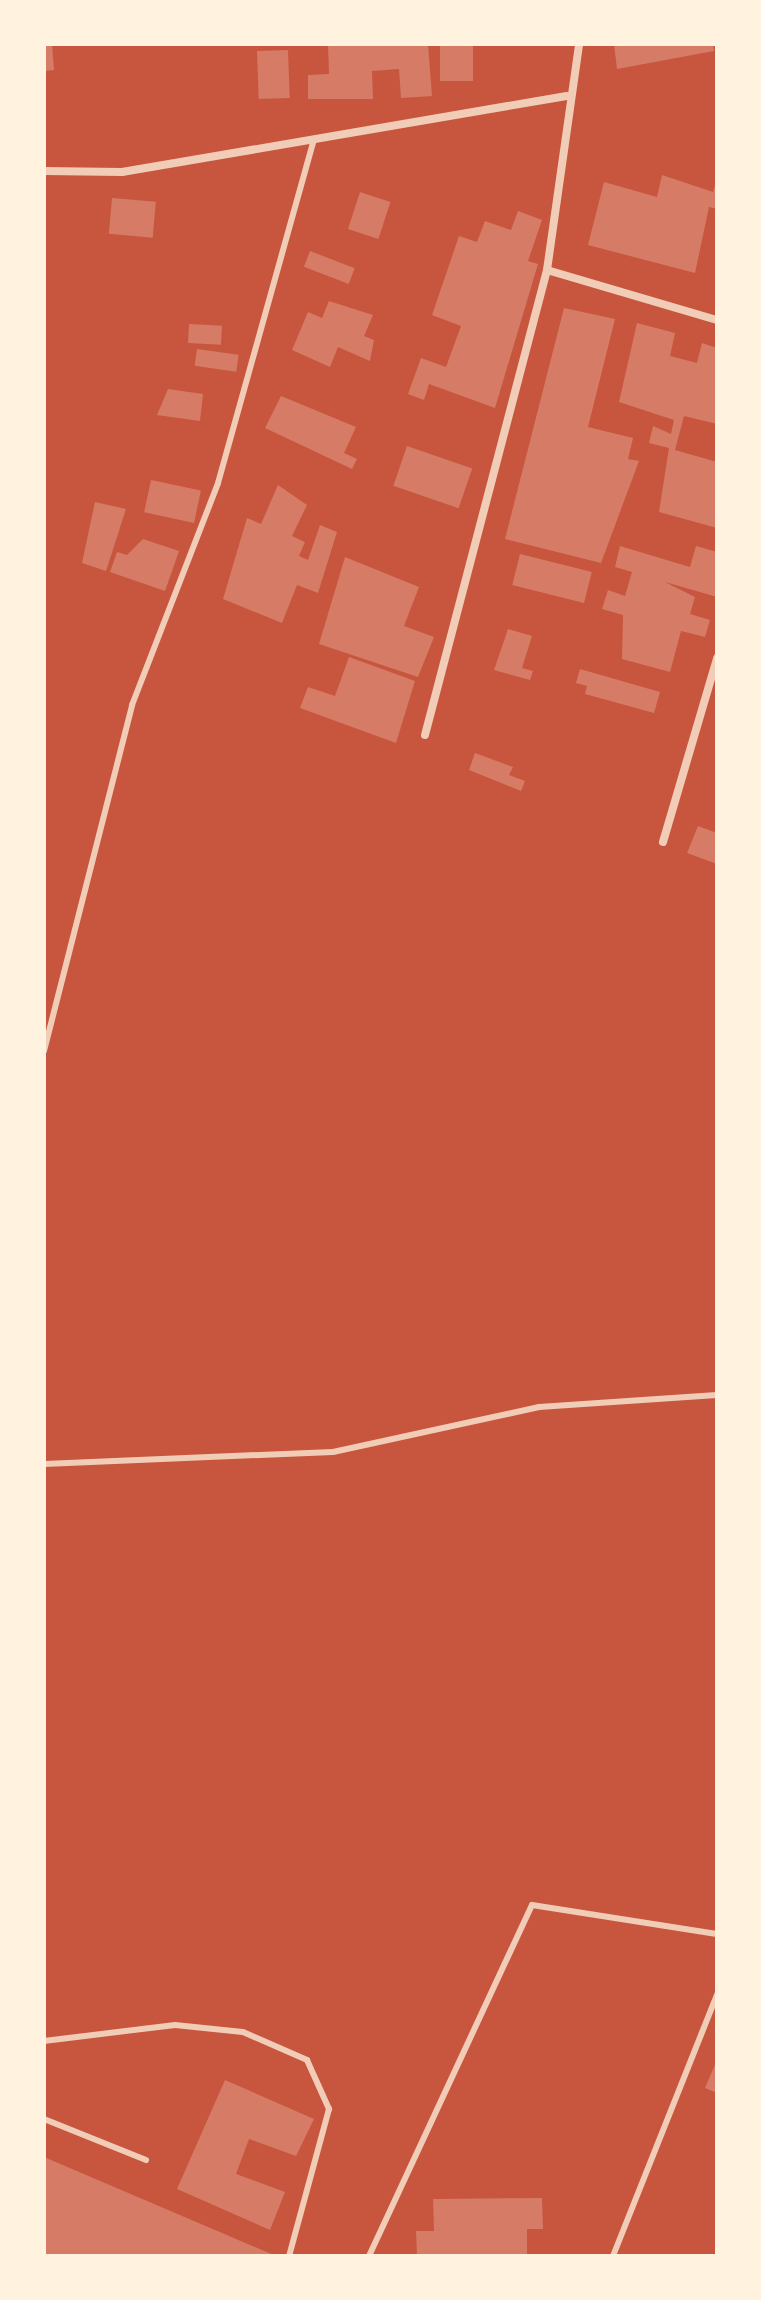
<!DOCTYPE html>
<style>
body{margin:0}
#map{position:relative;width:761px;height:2300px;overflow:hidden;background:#c8553d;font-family:"Titillium Web",sans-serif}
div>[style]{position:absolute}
.building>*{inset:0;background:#d67c66;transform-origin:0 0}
.service>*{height:6px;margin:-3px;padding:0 3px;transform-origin:3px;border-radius:3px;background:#f1ccb7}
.minor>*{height:8px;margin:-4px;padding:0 4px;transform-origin:4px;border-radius:4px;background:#f1ccb7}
span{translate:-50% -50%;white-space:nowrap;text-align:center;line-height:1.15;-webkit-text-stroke:8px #fff3e0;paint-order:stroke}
.frame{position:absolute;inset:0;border:46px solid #fff3e0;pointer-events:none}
</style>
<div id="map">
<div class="building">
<div style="clip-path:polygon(44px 44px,52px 44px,54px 70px,44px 71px)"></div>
<div style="clip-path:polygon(328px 44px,428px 44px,432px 96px,401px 98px,399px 69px,372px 71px,373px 99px,308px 99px,308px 75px,329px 74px)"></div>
<div style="left:440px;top:44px;width:33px;height:37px"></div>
<div style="clip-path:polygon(614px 44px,713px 44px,714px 51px,617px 69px)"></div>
<div style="left:288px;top:50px;width:48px;height:31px;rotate:88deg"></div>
<div style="clip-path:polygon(662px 175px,713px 192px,717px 179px,717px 209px,709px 207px,695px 273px,588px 245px,604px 182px,657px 197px)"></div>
<div style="left:360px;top:192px;width:32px;height:39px;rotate:18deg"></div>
<div style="left:112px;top:198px;width:44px;height:36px;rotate:5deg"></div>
<div style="clip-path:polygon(518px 211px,542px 220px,528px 261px,538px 264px,495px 408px,429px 384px,424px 400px,408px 394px,421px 358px,446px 367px,461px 326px,432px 315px,459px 236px,477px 242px,485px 221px,511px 230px)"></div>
<div style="left:310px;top:251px;width:48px;height:17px;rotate:21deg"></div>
<div style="clip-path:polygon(329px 301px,373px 315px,364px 336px,374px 340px,370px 361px,338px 347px,330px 367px,292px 350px,308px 312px,322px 318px)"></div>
<div style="clip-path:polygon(564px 308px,615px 319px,588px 427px,633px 438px,628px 459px,639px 461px,601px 563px,505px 539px)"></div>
<div style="clip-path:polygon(637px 323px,675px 333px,670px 356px,697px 363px,702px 343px,717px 348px,717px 424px,684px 416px,675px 450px,717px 462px,717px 528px,659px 512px,669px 448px,649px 443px,653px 426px,671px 434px,674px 420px,619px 402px)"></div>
<div style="left:189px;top:324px;width:33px;height:19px;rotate:3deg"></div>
<div style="left:197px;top:349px;width:42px;height:17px;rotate:8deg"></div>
<div style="clip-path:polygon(168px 389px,203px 394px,200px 421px,157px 415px)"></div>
<div style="clip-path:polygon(281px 396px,356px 427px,344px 453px,357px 459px,352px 469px,265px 428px)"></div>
<div style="left:407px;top:446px;width:69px;height:42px;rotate:19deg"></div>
<div style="left:151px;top:480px;width:51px;height:33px;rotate:12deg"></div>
<div style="clip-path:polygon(278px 485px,307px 505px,292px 536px,305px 542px,299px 556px,308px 560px,320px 525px,337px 532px,318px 593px,297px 585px,282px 623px,223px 599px,247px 518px,261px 524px)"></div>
<div style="clip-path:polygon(95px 502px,126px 509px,106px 571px,82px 563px)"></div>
<div style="clip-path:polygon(143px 539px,179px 551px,165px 591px,110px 572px,117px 552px,127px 555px)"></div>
<div style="clip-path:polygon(620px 546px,690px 567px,696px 546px,717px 552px,717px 597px,665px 582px,695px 597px,690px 614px,710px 620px,705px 637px,681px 631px,670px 672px,622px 659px,623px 615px,602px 609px,608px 590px,625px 596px,632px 572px,615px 567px)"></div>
<div style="left:520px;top:554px;width:74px;height:32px;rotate:14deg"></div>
<div style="clip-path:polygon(345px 557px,419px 587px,404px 626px,434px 637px,418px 677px,319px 644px)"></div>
<div style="clip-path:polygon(508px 629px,532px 636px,522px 668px,533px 671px,530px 680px,494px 670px)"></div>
<div style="clip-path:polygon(349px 657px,415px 681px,396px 743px,300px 708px,308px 687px,335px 696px)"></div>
<div style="clip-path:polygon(580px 669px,660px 692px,654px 713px,585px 694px,587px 686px,576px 683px)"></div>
<div style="clip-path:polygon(475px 753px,513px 767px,509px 775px,525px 781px,521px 791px,469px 770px)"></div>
<div style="clip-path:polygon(698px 826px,717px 833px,717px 864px,687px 853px)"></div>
<div style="clip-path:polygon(717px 2060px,717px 2093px,705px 2088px)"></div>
<div style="clip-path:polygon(225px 2080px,314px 2119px,296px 2156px,249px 2139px,236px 2174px,285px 2192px,270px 2230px,177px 2189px)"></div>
<div style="clip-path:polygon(44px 2157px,276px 2256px,44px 2256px)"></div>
<div style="clip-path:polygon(542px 2198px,543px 2229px,527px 2229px,527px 2256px,417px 2256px,416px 2231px,434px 2231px,433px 2199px)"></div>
</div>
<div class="service">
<div style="left:44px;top:1051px;width:357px;rotate:-75.7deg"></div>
<div style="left:132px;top:705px;width:238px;rotate:-68.8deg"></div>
<div style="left:218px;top:483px;width:356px;rotate:-74.4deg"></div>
<div style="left:44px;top:1464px;width:289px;rotate:-2.4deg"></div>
<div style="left:333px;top:1452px;width:211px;rotate:-12.3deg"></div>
<div style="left:539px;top:1407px;width:178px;rotate:-3.9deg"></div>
<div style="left:44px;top:2041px;width:132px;rotate:-7deg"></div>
<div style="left:175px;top:2025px;width:68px;rotate:5.9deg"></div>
<div style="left:243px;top:2032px;width:70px;rotate:23.6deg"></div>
<div style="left:307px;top:2060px;width:54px;rotate:65.8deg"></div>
<div style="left:329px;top:2109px;width:152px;rotate:105.2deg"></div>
<div style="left:44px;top:2119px;width:110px;rotate:21.9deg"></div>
<div style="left:369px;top:2256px;width:387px;rotate:-65.1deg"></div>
<div style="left:532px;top:1905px;width:187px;rotate:8.9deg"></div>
<div style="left:613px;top:2256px;width:282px;rotate:-68.3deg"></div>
</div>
<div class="minor">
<div style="left:44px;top:171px;width:78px;rotate:0.7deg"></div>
<div style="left:122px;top:172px;width:451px;rotate:-9.7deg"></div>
<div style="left:547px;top:270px;width:177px;rotate:16.4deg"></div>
<div style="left:425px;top:735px;width:481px;rotate:-75.3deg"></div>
<div style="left:547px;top:270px;width:228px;rotate:-81.9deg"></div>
<div style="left:663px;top:842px;width:192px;rotate:-73.6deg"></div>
</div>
<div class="frame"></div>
</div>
